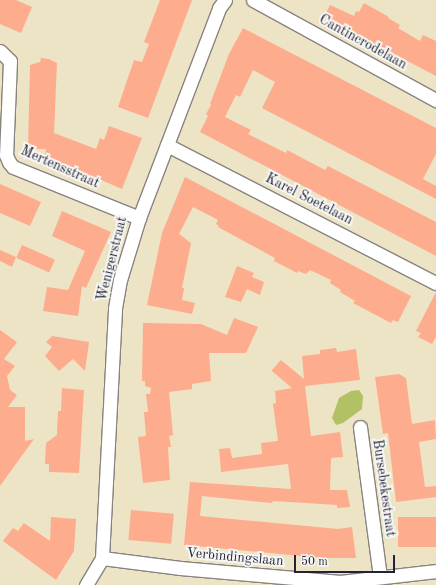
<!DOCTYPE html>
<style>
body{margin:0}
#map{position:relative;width:436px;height:585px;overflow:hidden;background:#ede4c6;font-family:"Old Standard TT",serif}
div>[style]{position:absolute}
.green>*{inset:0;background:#b1c164}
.building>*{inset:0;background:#fdac8d;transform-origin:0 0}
.roads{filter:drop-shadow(1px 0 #888380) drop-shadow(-1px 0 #888380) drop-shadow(0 1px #888380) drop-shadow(0 -1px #888380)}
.minor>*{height:13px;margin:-6.5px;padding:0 6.5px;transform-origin:6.5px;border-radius:6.5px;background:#fff}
span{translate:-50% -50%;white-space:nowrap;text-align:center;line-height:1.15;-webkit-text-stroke:4px #f6f6f2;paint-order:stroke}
.street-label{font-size:14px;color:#22223b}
.scale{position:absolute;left:294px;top:555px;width:101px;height:18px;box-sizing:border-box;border:2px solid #22223b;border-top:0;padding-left:5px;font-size:12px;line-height:14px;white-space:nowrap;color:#22223b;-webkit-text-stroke:3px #f6f6f2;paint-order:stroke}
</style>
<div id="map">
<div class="green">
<div style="clip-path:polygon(359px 390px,363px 396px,362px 409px,343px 423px,336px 425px,332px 418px,339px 398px,351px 391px)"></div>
</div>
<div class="building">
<div style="clip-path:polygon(0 0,16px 0,32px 7px,21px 33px,0 24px)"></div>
<div style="clip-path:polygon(160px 0,192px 0,148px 118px,118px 107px,134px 60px,142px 62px,149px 44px,144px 42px)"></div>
<div style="clip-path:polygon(364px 3px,389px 17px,388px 18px,400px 25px,398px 28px,420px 41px,423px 35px,436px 41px,436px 76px,324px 17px,330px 5px,354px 16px,356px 11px,359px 12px)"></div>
<div style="clip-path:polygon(243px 28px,436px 128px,436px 154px,423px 179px,436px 186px,436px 199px,262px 108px,275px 82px,253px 70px,240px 97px,236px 95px,225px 117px,251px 130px,248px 134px,286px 153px,287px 150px,325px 170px,328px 166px,436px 222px,436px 256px,200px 132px,208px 116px,206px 114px,211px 105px,210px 104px,229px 54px)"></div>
<div style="clip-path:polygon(41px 58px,49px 59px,57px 63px,54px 133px,96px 149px,100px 138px,104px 140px,109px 126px,142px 138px,122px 189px,45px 156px,46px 149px,28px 149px,30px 65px,40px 62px)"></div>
<div style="clip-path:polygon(185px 177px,411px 296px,398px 322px,393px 320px,391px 323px,353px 303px,355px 301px,340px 292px,341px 290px,330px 283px,331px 280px,310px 270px,306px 274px,298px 271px,297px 273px,274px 261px,275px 258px,218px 227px,219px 226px,216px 224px,218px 220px,193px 207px,179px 234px,191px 243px,182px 288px,184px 288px,182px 300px,195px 303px,192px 314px,147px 305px,162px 233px)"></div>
<div style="clip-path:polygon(0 184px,41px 202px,30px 226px,0 213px)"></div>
<div style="clip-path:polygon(62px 211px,111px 232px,86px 288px,82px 286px,78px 316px,43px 311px,47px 287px,68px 290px,85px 251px,52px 236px)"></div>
<div style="left:22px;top:245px;width:36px;height:14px;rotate:24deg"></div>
<div style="clip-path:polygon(0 250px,16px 257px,12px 267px,0 261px)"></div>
<div style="clip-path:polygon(237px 266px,254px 273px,252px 277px,264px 282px,260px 295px,247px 289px,241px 302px,225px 297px)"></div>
<div style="clip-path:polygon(436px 292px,436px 337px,432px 344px,418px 337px,421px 333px,416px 331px)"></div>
<div style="clip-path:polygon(234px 318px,258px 327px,246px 353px,209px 353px,211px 381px,192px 384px,192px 389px,169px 392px,173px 435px,169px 436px,171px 447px,168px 447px,170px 480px,143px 483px,138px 437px,146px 436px,144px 412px,148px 412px,146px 394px,150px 394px,151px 388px,145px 386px,145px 381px,142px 381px,143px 323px,201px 324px,227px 335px)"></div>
<div style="clip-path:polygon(0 330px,17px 342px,4px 359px,15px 366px,7px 376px,10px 390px,17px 395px,8px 407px,25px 407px,25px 441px,34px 439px,0 486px)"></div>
<div style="clip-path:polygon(52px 336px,89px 342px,85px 371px,73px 359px,59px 371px,45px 356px,52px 347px,46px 342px)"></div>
<div style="clip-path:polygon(336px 348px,337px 352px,356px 349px,360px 380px,305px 386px,311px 436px,340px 432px,343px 457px,331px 458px,330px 490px,347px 490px,350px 507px,337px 508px,337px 505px,273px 501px,272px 503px,202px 496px,200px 516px,338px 529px,352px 527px,356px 558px,322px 558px,184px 545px,190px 482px,291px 489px,288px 464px,221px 472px,219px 449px,230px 448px,232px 458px,262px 454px,261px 443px,278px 441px,273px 404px,276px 403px,275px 391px,292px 388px,272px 371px,272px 370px,281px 360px,304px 379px,302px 356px,320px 354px,320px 350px)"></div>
<div style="clip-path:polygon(399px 374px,406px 378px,412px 424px,435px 420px,436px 439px,419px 442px,425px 487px,436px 486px,436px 497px,396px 502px,388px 433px,383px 434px,375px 377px)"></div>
<div style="clip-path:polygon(62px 388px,84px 390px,79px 473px,49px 472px,49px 464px,45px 464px,46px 443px,57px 435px,58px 411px,61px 411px)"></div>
<div style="left:131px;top:510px;width:43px;height:30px;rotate:5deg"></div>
<div style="clip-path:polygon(51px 517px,76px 519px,74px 551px,56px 580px,3px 541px,13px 528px,18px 531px,24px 523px,50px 541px)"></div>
<div style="left:436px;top:517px;width:30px;height:38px;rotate:90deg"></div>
</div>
<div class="roads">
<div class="minor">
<div style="left:253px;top:0;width:209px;rotate:28.7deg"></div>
<div style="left:0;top:51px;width:14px;rotate:45deg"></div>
<div style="left:10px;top:61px;width:94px;rotate:92.4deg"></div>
<div style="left:6px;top:155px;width:8px;rotate:67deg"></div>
<div style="left:9px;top:162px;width:6px;rotate:51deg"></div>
<div style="left:13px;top:167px;width:136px;rotate:22deg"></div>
<div style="left:167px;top:145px;width:302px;rotate:27.2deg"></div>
<div style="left:360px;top:427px;width:151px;rotate:82.4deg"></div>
<div style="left:102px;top:558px;width:79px;rotate:7.3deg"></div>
<div style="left:180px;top:568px;width:161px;rotate:5deg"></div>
<div style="left:340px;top:582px;width:97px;rotate:-6.5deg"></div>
<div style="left:86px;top:585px;width:31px;rotate:-59deg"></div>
<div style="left:102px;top:558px;width:250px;rotate:-87deg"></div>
<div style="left:115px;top:308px;width:28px;rotate:-80deg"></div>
<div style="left:120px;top:280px;width:65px;rotate:-73deg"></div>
<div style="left:139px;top:218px;width:225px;rotate:-69.1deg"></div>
<div style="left:219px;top:8px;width:10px;rotate:-53deg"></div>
</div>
</div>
<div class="street-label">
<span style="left:363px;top:42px;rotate:29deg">Cantincrodelaan</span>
<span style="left:60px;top:167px;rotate:24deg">Mertensstraat</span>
<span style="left:309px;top:199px;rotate:27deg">Karel Soetelaan</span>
<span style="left:112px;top:259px;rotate:-76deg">Wenigerstraat</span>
<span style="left:384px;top:488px;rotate:82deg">Bursebekestraat</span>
<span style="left:235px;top:557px;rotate:5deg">Verbindingslaan</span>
</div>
<div class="scale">50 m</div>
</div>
